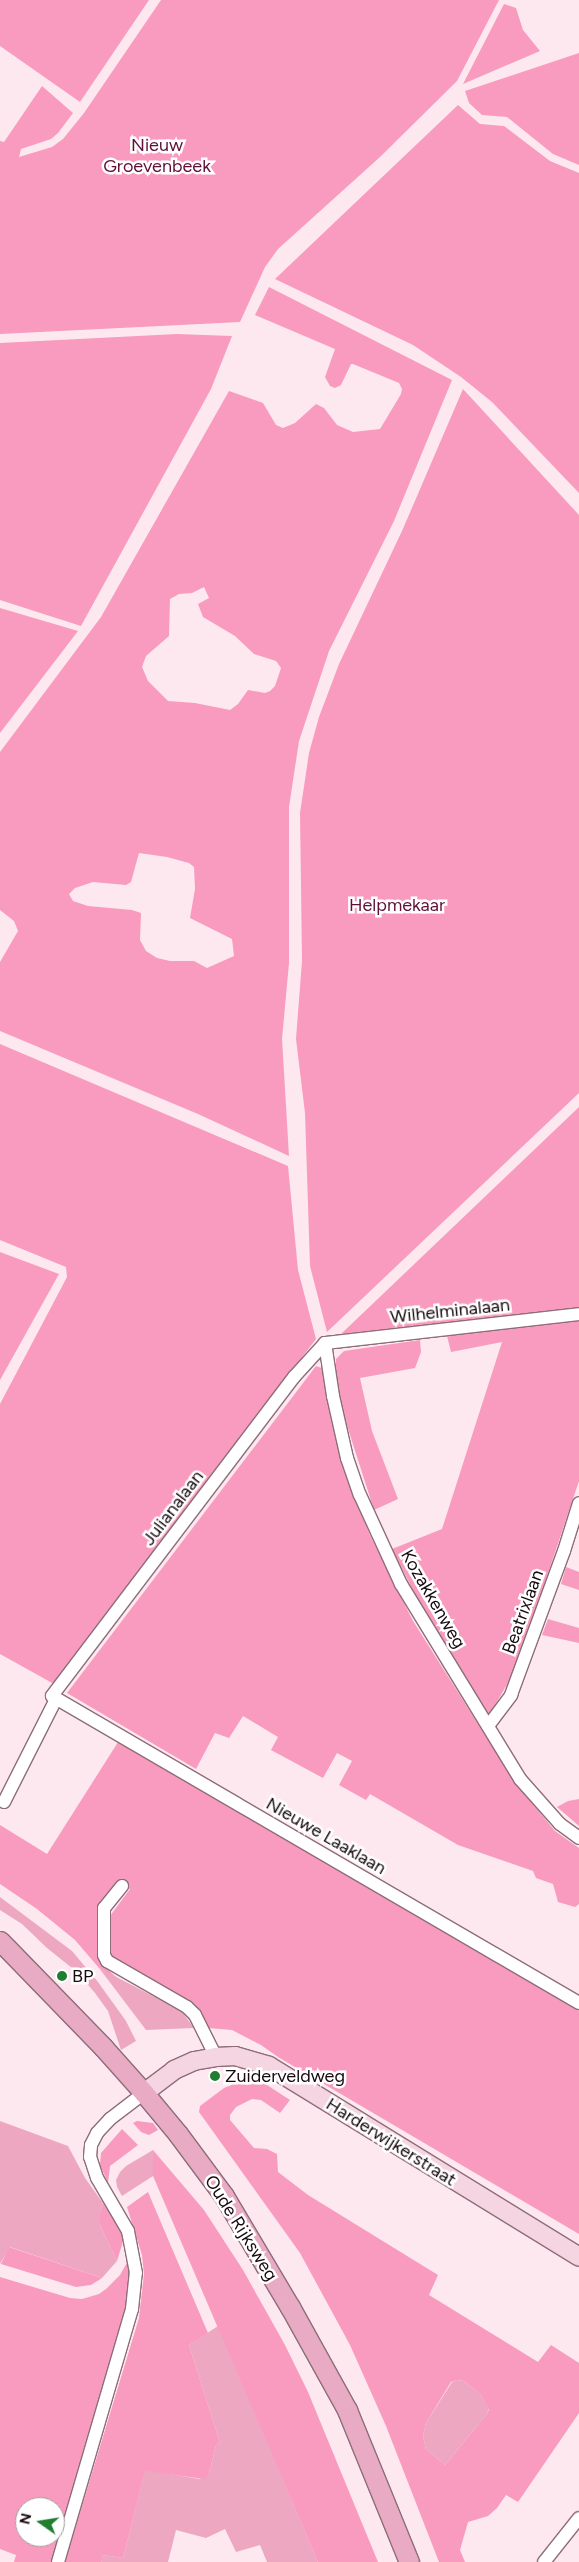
<!DOCTYPE html>
<style>
body{margin:0}
#map{position:relative;width:579px;height:2562px;overflow:hidden;background:#fee8ef;font-family:Figtree,sans-serif}
div>[style]{position:absolute}
.green>*{inset:0;background:#eea7c1}
.forest>*{inset:0;background:#f89bbe}
.roads{filter:drop-shadow(1px 0 #8d6d79) drop-shadow(-1px 0 #8d6d79) drop-shadow(0 1px #8d6d79) drop-shadow(0 -1px #8d6d79)}
.minor>*{height:12px;margin:-6px;padding:0 6px;transform-origin:6px;border-radius:6px;background:#fff}
.secondary>*{height:18px;margin:-9px;padding:0 9px;transform-origin:9px;border-radius:9px;background:#f4d5e1}
.primary>*{height:19px;margin:-9.5px;padding:0 9.5px;transform-origin:9.5px;border-radius:9.5px;background:#e9abc4}
.dots>*{width:14px;height:14px;translate:-50% -50%;box-sizing:border-box;border:2px solid #fff;border-radius:50%}
span{translate:-50% -50%;white-space:nowrap;text-align:center;line-height:1.15;-webkit-text-stroke:5px #fff;paint-order:stroke}
.park-label{font-size:18px;color:#601038}
.street-label{font-size:18px;color:#160a0e}
.poi-label{font-size:18px;color:#160a0e}
.left{translate:0 -50%;text-align:left}
.north{position:absolute;left:15px;top:2497px;width:50px;height:50px;box-sizing:border-box;background:#fff;border:1px solid #a29d9f;border-radius:50%;rotate:283deg;font-size:14px;font-weight:700;line-height:20px;text-align:center;color:#160a0e}
.north::after{content:'';display:block;margin:auto;width:18px;height:22px;background:#207e30;clip-path:polygon(50% 0,100% 100%,50% 72%,0 100%)}
</style>
<div id="map">
<div class="green">
<div style="clip-path:polygon(0 1897px,72px 1951px,98px 1982px,126px 2021px,136px 2041px,121px 2050px,108px 2011px,95px 1993px,77px 1972px,47px 1948px,22px 1924px,0 1910px)"></div>
<div style="clip-path:polygon(99px 1968px,176px 2008px,183px 2013px,194px 2028px,146px 2030px)"></div>
<div style="clip-path:polygon(0 2121px,68px 2146px,85px 2178px,103px 2203px,100px 2212px,100px 2225px,117px 2261px,102px 2278px,10px 2247px,0 2264px)"></div>
<div style="clip-path:polygon(153px 2150px,153px 2176px,122px 2196px,117px 2187px,116px 2180px,120px 2172px,126px 2166px)"></div>
<div style="clip-path:polygon(218px 2326px,318px 2562px,267px 2562px,260px 2545px,236px 2552px,225px 2529px,206px 2538px,176px 2530px,168px 2562px,101px 2562px,103px 2555px,123px 2558px,145px 2470px,200px 2479px,209px 2474px,216px 2445px,220px 2443px,189px 2345px)"></div>
<div style="clip-path:polygon(457px 2380px,464px 2381px,481px 2395px,489px 2408px,487px 2414px,445px 2465px,426px 2449px,423px 2436px,426px 2423px,452px 2382px)"></div>
</div>
<div class="forest">
<div style="clip-path:polygon(0 0,149px 0,80px 102px,0 46px)"></div>
<div style="clip-path:polygon(161px 0,499px 0,457px 81px,380px 157px,278px 249px,265px 267px,240px 322px,0 334px,0 141px,4px 142px,42px 86px,73px 113px,58px 133px,51px 139px,21px 149px,19px 157px,52px 147px,63px 139px,84px 113px)"></div>
<div style="clip-path:polygon(504px 4px,516px 8px,523px 30px,540px 51px,463px 84px)"></div>
<div style="clip-path:polygon(579px 53px,579px 165px,553px 154px,507px 117px,482px 115px,469px 103px,465px 91px)"></div>
<div style="clip-path:polygon(458px 105px,480px 124px,504px 126px,550px 161px,579px 173px,579px 493px,492px 402px,461px 377px,413px 345px,275px 279px)"></div>
<div style="clip-path:polygon(evenodd,269px 287px,452px 380px,394px 521px,329px 651px,299px 741px,289px 807px,289px 963px,282px 1039px,289px 1156px,198px 1114px,0 1031px,0 962px,18px 931px,14px 921px,0 910px,0 752px,101px 617px,229px 391px,263px 403px,276px 425px,283px 428px,295px 423px,316px 404px,324px 408px,337px 425px,353px 432px,380px 429px,401px 394px,402px 389px,399px 383px,353px 364px,351px 364px,341px 385px,335px 388px,330px 386px,325px 377px,335px 349px,255px 315px,269px 287px,204px 587px,209px 598px,198px 604px,203px 617px,235px 636px,254px 654px,276px 661px,281px 668px,275px 686px,270px 691px,265px 693px,248px 690px,238px 704px,230px 710px,195px 703px,168px 701px,148px 681px,142px 667px,146px 656px,169px 636px,170px 599px,179px 594px,192px 593px,204px 587px,269px 287px,139px 853px,167px 857px,189px 863px,194px 867px,195px 889px,190px 918px,232px 939px,234px 956px,207px 968px,194px 961px,170px 961px,157px 958px,146px 951px,140px 940px,141px 913px,132px 910px,88px 906px,73px 901px,69px 894px,75px 888px,93px 882px,126px 885px,131px 882px,139px 853px)"></div>
<div style="clip-path:polygon(177px 334px,232px 336px,211px 389px,81px 626px,0 600px,0 343px)"></div>
<div style="clip-path:polygon(463px 389px,579px 515px,579px 1093px,327px 1332px,310px 1266px,305px 1113px,296px 1039px,302px 961px,300px 813px,309px 753px,319px 717px,339px 664px,402px 531px)"></div>
<div style="clip-path:polygon(0 608px,78px 631px,0 733px)"></div>
<div style="clip-path:polygon(0 1044px,288px 1166px,298px 1270px,316px 1339px,54px 1684px,0 1654px,0 1404px,67px 1277px,66px 1267px,0 1240px)"></div>
<div style="clip-path:polygon(579px 1107px,579px 1308px,341px 1334px)"></div>
<div style="clip-path:polygon(0 1252px,59px 1274px,0 1380px)"></div>
<div style="clip-path:polygon(579px 1321px,579px 1481px,529px 1630px,508px 1683px,489px 1715px,416px 1596px,392px 1549px,442px 1529px,502px 1342px,451px 1352px,447px 1336px)"></div>
<div style="clip-path:polygon(420px 1340px,421px 1352px,415px 1368px,360px 1378px,372px 1431px,398px 1499px,374px 1510px,343px 1413px,335px 1370px,336px 1359px,344px 1351px)"></div>
<div style="clip-path:polygon(316px 1366px,324px 1369px,341px 1461px,351px 1488px,370px 1535px,413px 1621px,514px 1781px,555px 1831px,579px 1848px,579px 1904px,575px 1907px,558px 1902px,553px 1884px,536px 1878px,533px 1871px,458px 1845px,370px 1794px,366px 1800px,339px 1785px,352px 1761px,337px 1753px,323px 1778px,271px 1750px,278px 1737px,243px 1716px,229px 1738px,215px 1733px,196px 1769px,67px 1693px)"></div>
<div style="clip-path:polygon(566px 1567px,579px 1572px,579px 1590px,561px 1584px)"></div>
<div style="clip-path:polygon(548px 1619px,579px 1628px,579px 1643px,542px 1635px)"></div>
<div style="clip-path:polygon(120px 1739px,579px 2007px,579px 2234px,278px 2057px,261px 2045px,232px 2030px,208px 2028px,200px 2012px,192px 2003px,113px 1961px,108px 1953px,111px 1937px,110px 1916px,130px 1889px,121px 1883px,102px 1908px,105px 1967px,117px 1978px,99px 1968px,75px 1940px,37px 1909px,0 1884px,0 1825px,47px 1854px)"></div>
<div style="clip-path:polygon(579px 1799px,579px 1826px,557px 1807px,568px 1801px)"></div>
<div style="clip-path:polygon(evenodd,255px 2081px,267px 2085px,290px 2100px,280px 2113px,261px 2100px,252px 2099px,236px 2107px,230px 2115px,230px 2120px,254px 2148px,267px 2149px,277px 2154px,278px 2172px,308px 2195px,438px 2275px,429px 2295px,538px 2362px,551px 2345px,579px 2363px,579px 2413px,518px 2502px,506px 2495px,497px 2508px,488px 2516px,468px 2522px,460px 2550px,465px 2562px,439px 2562px,386px 2426px,350px 2345px,300px 2253px,199px 2112px,200px 2106px,224px 2088px,239px 2082px,255px 2081px,457px 2380px,464px 2381px,481px 2395px,489px 2409px,487px 2414px,445px 2465px,426px 2449px,423px 2436px,426px 2423px,451px 2382px,457px 2380px)"></div>
<div style="clip-path:polygon(137px 2121px,153px 2123px,158px 2130px,149px 2135px,141px 2132px,133px 2123px)"></div>
<div style="clip-path:polygon(122px 2129px,138px 2145px,110px 2166px,108px 2183px,100px 2165px,101px 2153px)"></div>
<div style="clip-path:polygon(153px 2150px,204px 2210px,243px 2270px,285px 2345px,308px 2392px,378px 2562px,318px 2562px,153px 2176px)"></div>
<div style="clip-path:polygon(148px 2192px,208px 2333px,189px 2345px,220px 2443px,216px 2445px,209px 2474px,204px 2479px,145px 2471px,123px 2558px,103px 2555px,101px 2562px,65px 2562px,139px 2318px,144px 2274px,142px 2255px,127px 2207px)"></div>
<div style="clip-path:polygon(103px 2203px,125px 2235px,117px 2261px,100px 2225px,100px 2212px)"></div>
<div style="clip-path:polygon(9px 2247px,102px 2278px,91px 2285px,76px 2287px,1px 2264px)"></div>
<div style="clip-path:polygon(evenodd,129px 2259px,131px 2286px,128px 2314px,52px 2562px,14px 2562px,16px 2555px,0 2549px,0 2277px,70px 2298px,82px 2299px,99px 2294px,106px 2289px,120px 2275px,129px 2259px,25px 2507px,55px 2507px,55px 2537px,25px 2537px,25px 2507px)"></div>
</div>
<div class="roads">
<div class="minor">
<div style="left:325px;top:1343px;width:46px;rotate:132.4deg"></div>
<div style="left:294px;top:1377px;width:400px;rotate:127.2deg"></div>
<div style="left:52px;top:1696px;width:610px;rotate:30.22deg"></div>
<div style="left:325px;top:1343px;width:54px;rotate:81.4deg"></div>
<div style="left:333px;top:1396px;width:64px;rotate:77.3deg"></div>
<div style="left:347px;top:1458px;width:39px;rotate:71deg"></div>
<div style="left:360px;top:1495px;width:98px;rotate:65.3deg"></div>
<div style="left:401px;top:1584px;width:228px;rotate:58.6deg"></div>
<div style="left:520px;top:1779px;width:60px;rotate:48.4deg"></div>
<div style="left:560px;top:1824px;width:24px;rotate:36deg"></div>
<div style="left:325px;top:1343px;width:256px;rotate:-6.5deg"></div>
<div style="left:488px;top:1726px;width:39px;rotate:-53deg"></div>
<div style="left:511px;top:1695px;width:153px;rotate:-69.8deg"></div>
<div style="left:564px;top:1551px;width:50px;rotate:-72.6deg"></div>
<div style="left:4px;top:1802px;width:115px;rotate:-63.2deg"></div>
<div style="left:122px;top:1886px;width:28px;rotate:129deg"></div>
<div style="left:104px;top:1908px;width:47px;rotate:90deg"></div>
<div style="left:104px;top:1955px;width:7px;rotate:63deg"></div>
<div style="left:107px;top:1961px;width:92px;rotate:29.9deg"></div>
<div style="left:187px;top:2007px;width:11px;rotate:45deg"></div>
<div style="left:195px;top:2015px;width:47px;rotate:63.4deg"></div>
<div style="left:58px;top:2562px;width:264px;rotate:-73.7deg"></div>
<div style="left:132px;top:2309px;width:36px;rotate:-84deg"></div>
<div style="left:136px;top:2273px;width:43px;rotate:-100.8deg"></div>
<div style="left:128px;top:2231px;width:61px;rotate:-120.3deg"></div>
<div style="left:97px;top:2178px;width:22px;rotate:-108deg"></div>
<div style="left:90px;top:2157px;width:12px;rotate:-85deg"></div>
<div style="left:91px;top:2145px;width:13px;rotate:-63deg"></div>
<div style="left:97px;top:2133px;width:19px;rotate:-47deg"></div>
<div style="left:110px;top:2119px;width:43px;rotate:-37.4deg"></div>
<div style="left:544px;top:2562px;width:56px;rotate:-51.5deg"></div>
</div>
<div class="secondary">
<div style="left:144px;top:2093px;width:38px;rotate:-37deg"></div>
<div style="left:174px;top:2070px;width:22px;rotate:-24deg"></div>
<div style="left:194px;top:2061px;width:22px;rotate:-10deg"></div>
<div style="left:216px;top:2057px;width:19px;rotate:-3deg"></div>
<div style="left:235px;top:2056px;width:35px;rotate:16deg"></div>
<div style="left:269px;top:2066px;width:364px;rotate:31.6deg"></div>
</div>
<div class="primary">
<div style="left:0;top:1941px;width:148px;rotate:45.8deg"></div>
<div style="left:103px;top:2047px;width:62px;rotate:48.3deg"></div>
<div style="left:144px;top:2093px;width:53px;rotate:50.3deg"></div>
<div style="left:178px;top:2134px;width:77px;rotate:53.4deg"></div>
<div style="left:224px;top:2196px;width:129px;rotate:59.3deg"></div>
<div style="left:290px;top:2307px;width:118px;rotate:61deg"></div>
<div style="left:347px;top:2410px;width:164px;rotate:67.8deg"></div>
</div>
</div>
<div class="dots">
<div style="left:62px;top:1976px;background:#207e30"></div>
<div style="left:215px;top:2076px;background:#207e30"></div>
</div>
<div class="park-label">
<span style="left:157px;top:156px">Nieuw<br>Groevenbeek</span>
<span style="left:397px;top:905px">Helpmekaar</span>
</div>
<div class="street-label">
<span style="left:450px;top:1311px;rotate:-6deg">Wilhelminalaan</span>
<span style="left:173px;top:1508px;rotate:-53deg">Julianalaan</span>
<span style="left:433px;top:1599px;rotate:60deg">Kozakkenweg</span>
<span style="left:523px;top:1612px;rotate:-70deg">Beatrixlaan</span>
<span style="left:326px;top:1836px;rotate:30deg">Nieuwe Laaklaan</span>
<span style="left:391px;top:2142px;rotate:32deg">Harderwijkerstraat</span>
<span style="left:241px;top:2228px;rotate:58deg">Oude Rijksweg</span>
</div>
<div class="poi-label">
<span class="left" style="left:72px;top:1976px">BP</span>
<span class="left" style="left:225px;top:2076px">Zuiderveldweg</span>
</div>
<div class="north">N</div>
</div>
